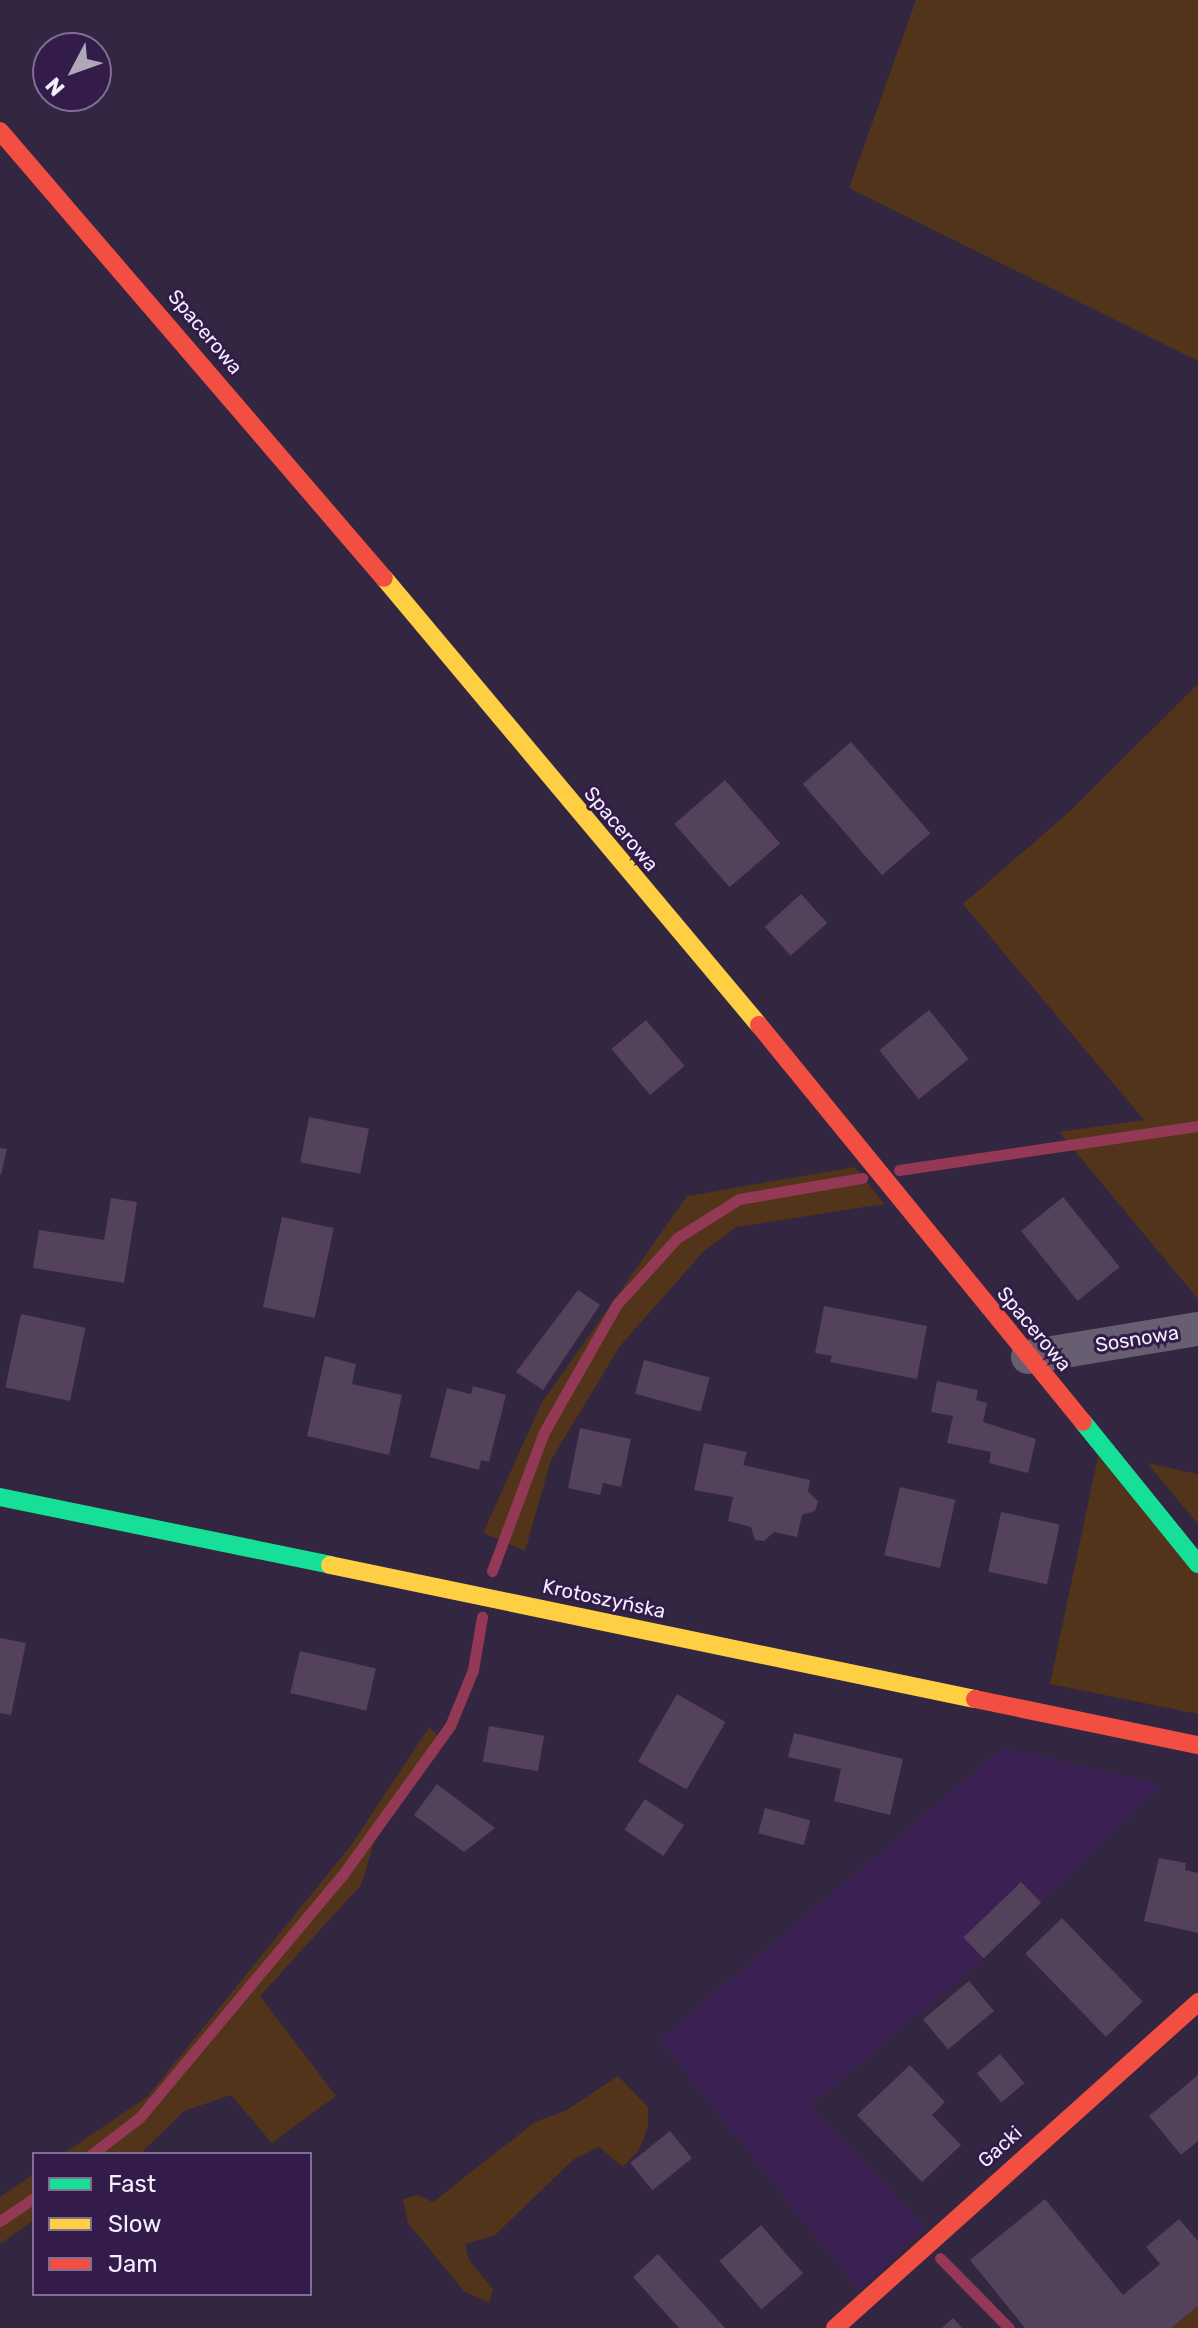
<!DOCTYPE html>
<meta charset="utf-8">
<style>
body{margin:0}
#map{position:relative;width:1198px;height:2328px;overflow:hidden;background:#332640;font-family:Rubik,sans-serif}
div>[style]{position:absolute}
.built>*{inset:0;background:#3a2053}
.green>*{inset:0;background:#513419}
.stream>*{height:11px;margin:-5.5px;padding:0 5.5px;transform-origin:5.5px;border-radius:5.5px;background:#933956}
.building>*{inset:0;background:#53425a;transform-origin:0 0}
.street>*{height:34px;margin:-17px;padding:0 17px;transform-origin:17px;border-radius:17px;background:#685e72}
.fast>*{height:18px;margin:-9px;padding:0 9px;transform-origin:9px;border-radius:9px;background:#16e098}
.slow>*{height:18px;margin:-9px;padding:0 9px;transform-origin:9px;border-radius:9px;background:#ffcf43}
.jam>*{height:18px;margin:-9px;padding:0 9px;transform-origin:9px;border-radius:9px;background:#f24e42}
span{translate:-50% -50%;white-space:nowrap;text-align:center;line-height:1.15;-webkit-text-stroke:6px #331b4a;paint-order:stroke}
.street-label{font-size:20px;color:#f3eefb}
.legend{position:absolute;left:32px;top:2152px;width:280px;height:144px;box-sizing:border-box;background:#331b4a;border:2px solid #806f91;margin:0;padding:10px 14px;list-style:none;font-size:24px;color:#f3eefb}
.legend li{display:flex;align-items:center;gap:16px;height:40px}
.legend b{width:40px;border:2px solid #806f91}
.north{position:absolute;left:32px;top:32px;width:80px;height:80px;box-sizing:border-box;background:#331b4a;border:2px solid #806f91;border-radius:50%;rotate:229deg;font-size:22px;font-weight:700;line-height:32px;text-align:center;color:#f3eefb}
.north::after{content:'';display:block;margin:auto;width:28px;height:36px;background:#b0a8ba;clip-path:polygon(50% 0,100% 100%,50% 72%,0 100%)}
</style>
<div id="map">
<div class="built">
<div style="clip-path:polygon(1004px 1747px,1162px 1785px,984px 1958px,810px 2106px,925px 2227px,859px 2291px,660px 2040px)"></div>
</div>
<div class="green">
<div style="clip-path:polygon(916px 0,1198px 0,1198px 361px,849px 188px)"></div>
<div style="clip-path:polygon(1198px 684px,1198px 1299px,1059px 1132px,1144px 1120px,963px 904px,1069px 812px)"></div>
<div style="clip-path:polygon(855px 1167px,884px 1204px,736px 1227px,703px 1252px,620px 1346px,551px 1460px,525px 1551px,483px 1533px,541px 1404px,687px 1196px)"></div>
<div style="clip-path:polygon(1098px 1456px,1198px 1575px,1198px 1714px,1050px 1684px)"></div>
<div style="clip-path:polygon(1147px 1463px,1198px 1474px,1198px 1524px)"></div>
<div style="clip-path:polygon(429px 1727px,443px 1741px,376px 1837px,361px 1885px,260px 1996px,336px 2096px,272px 2143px,231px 2095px,184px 2111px,140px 2154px,63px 2154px,147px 2097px,352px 1844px)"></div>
<div style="clip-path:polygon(618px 2076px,648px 2107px,648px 2127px,639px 2150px,623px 2167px,599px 2147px,574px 2159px,494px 2236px,465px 2244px,469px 2260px,493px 2289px,489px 2303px,464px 2291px,408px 2223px,403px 2199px,417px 2195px,433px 2202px,535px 2122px,567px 2110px)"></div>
<div style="clip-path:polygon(34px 2174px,34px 2220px,0 2244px,0 2197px)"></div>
<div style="clip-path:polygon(1198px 2306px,1198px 2328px,1171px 2328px)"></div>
</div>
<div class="stream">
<div style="left:899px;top:1170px;width:302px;rotate:-8.4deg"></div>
<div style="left:492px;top:1571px;width:148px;rotate:-69.5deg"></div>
<div style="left:544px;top:1432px;width:147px;rotate:-60.3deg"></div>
<div style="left:617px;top:1304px;width:89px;rotate:-47.7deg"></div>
<div style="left:677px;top:1238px;width:73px;rotate:-32.2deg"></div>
<div style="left:739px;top:1199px;width:125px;rotate:-9.7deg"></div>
<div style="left:92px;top:2154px;width:61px;rotate:-37.6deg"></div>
<div style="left:140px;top:2117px;width:313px;rotate:-50.1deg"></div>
<div style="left:341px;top:1877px;width:186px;rotate:-54.2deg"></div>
<div style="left:450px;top:1726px;width:61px;rotate:-67.7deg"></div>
<div style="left:473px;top:1670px;width:54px;rotate:-80.4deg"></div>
<div style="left:0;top:2221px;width:41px;rotate:-34.1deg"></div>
<div style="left:940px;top:2258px;width:98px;rotate:45.4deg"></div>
</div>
<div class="building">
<div style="left:851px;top:742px;width:121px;height:64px;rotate:49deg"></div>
<div style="left:725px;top:780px;width:84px;height:67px;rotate:49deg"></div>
<div style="left:801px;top:894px;width:39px;height:49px;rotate:48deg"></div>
<div style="left:929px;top:1010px;width:63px;height:64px;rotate:51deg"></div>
<div style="left:646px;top:1020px;width:60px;height:45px;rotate:50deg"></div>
<div style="left:309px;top:1117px;width:61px;height:46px;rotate:11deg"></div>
<div style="clip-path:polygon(0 1148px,7px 1149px,1px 1175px,0 1175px)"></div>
<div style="left:1063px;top:1197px;width:90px;height:54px;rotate:51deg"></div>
<div style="clip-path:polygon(111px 1198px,137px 1202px,124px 1283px,33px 1268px,39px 1230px,104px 1240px)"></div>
<div style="left:282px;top:1217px;width:53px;height:92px;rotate:12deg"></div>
<div style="clip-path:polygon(578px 1290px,600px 1305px,543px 1390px,516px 1372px)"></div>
<div style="clip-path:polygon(824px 1306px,927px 1326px,917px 1379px,830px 1362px,832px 1356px,815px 1353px)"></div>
<div style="left:21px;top:1314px;width:66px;height:75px;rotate:12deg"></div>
<div style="clip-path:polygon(325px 1356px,356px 1364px,352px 1384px,402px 1395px,389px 1455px,307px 1436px)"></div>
<div style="left:644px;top:1360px;width:68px;height:35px;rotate:15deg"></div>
<div style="clip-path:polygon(937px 1381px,978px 1390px,976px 1400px,987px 1403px,983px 1422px,1036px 1439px,1028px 1473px,989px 1463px,991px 1452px,947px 1443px,953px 1416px,931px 1412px)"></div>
<div style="clip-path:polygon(473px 1386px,506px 1395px,489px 1462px,481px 1460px,479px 1470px,430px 1457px,447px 1388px,471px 1394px)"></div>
<div style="clip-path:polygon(580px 1428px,631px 1439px,621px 1487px,603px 1483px,600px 1495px,568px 1488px)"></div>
<div style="clip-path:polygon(704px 1443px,747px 1452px,743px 1465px,810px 1480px,808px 1492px,818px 1501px,815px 1511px,802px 1515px,797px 1537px,774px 1532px,764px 1541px,755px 1540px,751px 1527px,728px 1521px,733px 1497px,694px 1490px)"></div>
<div style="left:900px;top:1487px;width:57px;height:70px;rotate:13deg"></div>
<div style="left:1001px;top:1512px;width:60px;height:61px;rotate:12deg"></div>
<div style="clip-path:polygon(0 1638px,26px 1643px,11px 1715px,0 1713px)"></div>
<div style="left:300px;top:1651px;width:78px;height:43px;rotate:13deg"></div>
<div style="left:677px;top:1694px;width:56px;height:78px;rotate:30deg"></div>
<div style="left:489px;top:1726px;width:56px;height:36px;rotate:10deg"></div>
<div style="clip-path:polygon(794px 1733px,903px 1759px,890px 1815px,834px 1801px,841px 1769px,788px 1757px)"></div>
<div style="clip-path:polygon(437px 1784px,495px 1828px,464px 1852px,414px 1815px)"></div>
<div style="left:645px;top:1799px;width:47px;height:37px;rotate:34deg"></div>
<div style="left:765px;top:1808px;width:47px;height:26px;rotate:15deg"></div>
<div style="clip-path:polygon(1159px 1858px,1186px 1863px,1185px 1870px,1198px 1873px,1198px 1933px,1144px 1921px)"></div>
<div style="left:1021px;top:1882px;width:29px;height:80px;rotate:46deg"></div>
<div style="left:1062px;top:1918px;width:116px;height:51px;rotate:46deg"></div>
<div style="left:969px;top:1981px;width:39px;height:60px;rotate:50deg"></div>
<div style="left:1000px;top:2054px;width:38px;height:30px;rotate:50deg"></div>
<div style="clip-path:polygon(910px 2065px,945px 2102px,932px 2115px,961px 2145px,922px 2182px,857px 2115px)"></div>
<div style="clip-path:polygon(1198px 2075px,1198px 2141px,1181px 2155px,1149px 2116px)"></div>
<div style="left:670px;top:2131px;width:35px;height:51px;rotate:51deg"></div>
<div style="clip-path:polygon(1045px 2199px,1123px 2295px,1160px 2264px,1146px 2247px,1179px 2219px,1198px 2241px,1198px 2306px,1171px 2328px,1025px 2328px,970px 2260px)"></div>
<div style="left:761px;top:2225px;width:64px;height:55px;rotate:49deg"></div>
<div style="clip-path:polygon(658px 2254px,725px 2328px,679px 2328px,633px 2277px)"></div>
<div style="clip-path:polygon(953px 2318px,962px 2328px,942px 2328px)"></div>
</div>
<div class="street">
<div style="left:1028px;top:1357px;width:172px;rotate:-9.4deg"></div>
</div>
<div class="fast">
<div style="left:1083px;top:1422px;width:183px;rotate:51deg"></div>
<div style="left:0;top:1497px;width:337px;rotate:11.6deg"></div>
</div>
<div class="slow">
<div style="left:384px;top:578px;width:583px;rotate:50.01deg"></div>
<div style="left:330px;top:1565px;width:659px;rotate:11.74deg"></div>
</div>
<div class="jam">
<div style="left:0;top:131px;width:589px;rotate:49.34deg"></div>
<div style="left:759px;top:1025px;width:512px;rotate:50.78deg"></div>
<div style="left:975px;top:1699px;width:228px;rotate:11.7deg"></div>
<div style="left:835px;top:2328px;width:488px;rotate:-41.9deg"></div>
</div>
<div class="street-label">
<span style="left:205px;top:332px;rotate:50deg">Spacerowa</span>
<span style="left:621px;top:829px;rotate:50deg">Spacerowa</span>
<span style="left:1034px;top:1329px;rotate:50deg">Spacerowa</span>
<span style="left:1137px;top:1339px;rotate:-9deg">Sosnowa</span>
<span style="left:604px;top:1599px;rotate:12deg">Krotoszyńska</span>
<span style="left:1000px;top:2147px;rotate:-42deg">Gacki</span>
</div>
<ul class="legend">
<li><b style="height:10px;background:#16e098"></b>Fast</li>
<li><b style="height:10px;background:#ffcf43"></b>Slow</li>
<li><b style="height:10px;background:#f24e42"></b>Jam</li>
</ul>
<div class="north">N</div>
</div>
